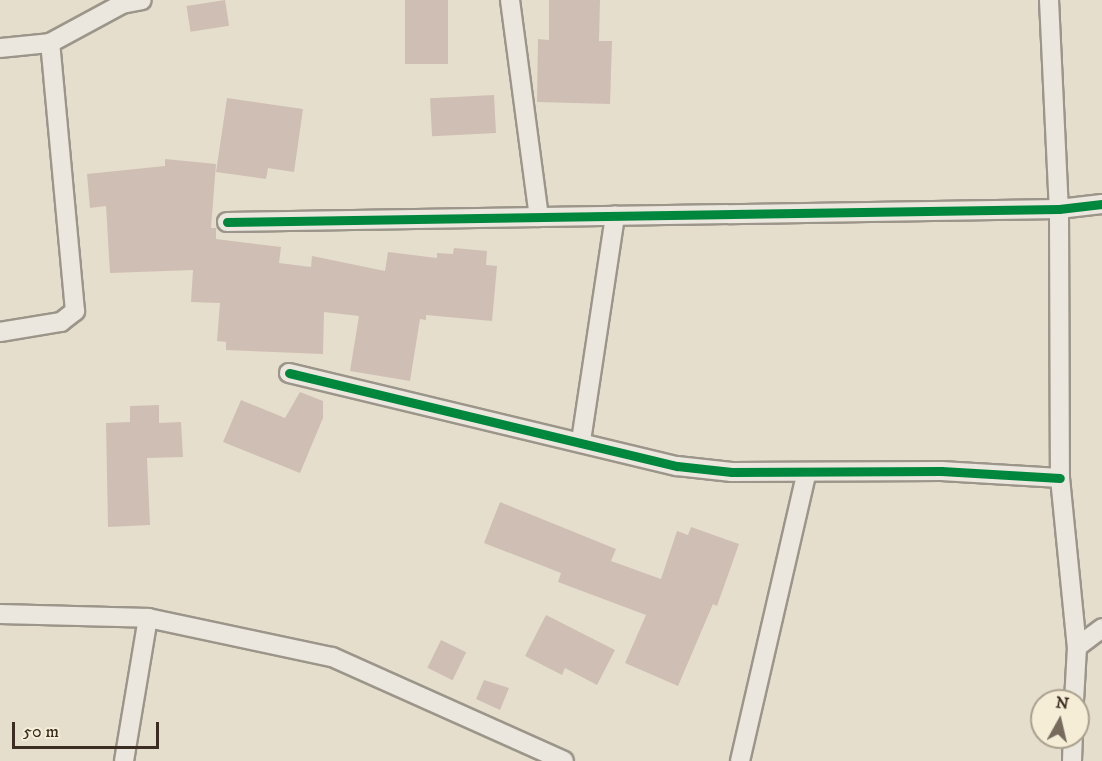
<!DOCTYPE html>
<style>
body{margin:0}
#map{position:relative;width:1102px;height:761px;overflow:hidden;background:#e6decc;font-family:"IM FELL DW Pica",serif}
div>[style]{position:absolute}
.building>*{inset:0;background:#cfbeb4;transform-origin:0 0}
.roads{filter:drop-shadow(2px 0 #9b958a) drop-shadow(-2px 0 #9b958a) drop-shadow(0 2px #9b958a) drop-shadow(0 -2px #9b958a)}
.minor>*{height:18px;margin:-9px;padding:0 9px;transform-origin:9px;border-radius:9px;background:#ebe7de}
.cycleway>*{height:9px;margin:-4.5px;padding:0 4.5px;transform-origin:4.5px;border-radius:4.5px;background:#00873e}
span{translate:-50% -50%;white-space:nowrap;text-align:center;line-height:1.15;-webkit-text-stroke:4.5px #f6edd7;paint-order:stroke}
.north{position:absolute;left:1030px;top:689px;width:60px;height:60px;box-sizing:border-box;background:#f6edd7;border:2px solid #aba08f;border-radius:50%;rotate:8deg;font-size:16px;font-weight:700;line-height:24px;text-align:center;color:#3b2d22}
.north::after{content:'';display:block;margin:auto;width:21px;height:27px;background:#776b5e;clip-path:polygon(50% 0,100% 100%,50% 72%,0 100%)}
.scale{position:absolute;left:12px;top:722px;width:147px;height:27px;box-sizing:border-box;border:3px solid #3b2d22;border-top:0;padding-left:8px;font-size:18px;line-height:21px;white-space:nowrap;color:#3b2d22;-webkit-text-stroke:4px #f6edd7;paint-order:stroke}
</style>
<div id="map">
<div class="building">
<div style="left:225px;top:0;width:26px;height:39px;rotate:81deg"></div>
<div style="left:405px;top:0;width:43px;height:64px"></div>
<div style="clip-path:polygon(549px 0,600px 0,599px 41px,612px 41px,610px 104px,537px 102px,538px 39px,549px 40px)"></div>
<div style="left:494px;top:95px;width:38px;height:64px;rotate:87deg"></div>
<div style="clip-path:polygon(227px 98px,303px 109px,294px 172px,268px 168px,266px 179px,216px 172px)"></div>
<div style="clip-path:polygon(165px 159px,216px 164px,211px 228px,216px 228px,216px 239px,281px 247px,279px 263px,311px 267px,312px 256px,385px 271px,388px 252px,437px 258px,437px 253px,453px 254px,454px 248px,487px 251px,486px 265px,497px 266px,492px 321px,426px 315px,426px 320px,420px 319px,410px 381px,350px 371px,359px 316px,324px 312px,323px 354px,226px 350px,226px 342px,217px 341px,220px 303px,191px 302px,193px 270px,110px 273px,106px 206px,90px 208px,87px 174px,165px 166px)"></div>
<div style="clip-path:polygon(300px 392px,323px 401px,323px 418px,300px 473px,223px 442px,241px 400px,285px 418px)"></div>
<div style="clip-path:polygon(159px 405px,159px 423px,181px 422px,183px 457px,147px 458px,150px 525px,108px 527px,106px 423px,130px 422px,130px 406px)"></div>
<div style="clip-path:polygon(500px 502px,616px 549px,611px 561px,661px 579px,677px 531px,688px 535px,691px 527px,739px 544px,717px 606px,713px 604px,678px 686px,625px 663px,646px 615px,558px 582px,561px 573px,484px 543px)"></div>
<div style="clip-path:polygon(546px 615px,615px 650px,597px 685px,565px 668px,562px 675px,525px 656px)"></div>
<div style="left:441px;top:640px;width:28px;height:31px;rotate:26deg"></div>
<div style="clip-path:polygon(484px 680px,509px 688px,500px 710px,476px 699px)"></div>
</div>
<div class="roads">
<div class="minor">
<div style="left:510px;top:0;width:219px;rotate:82.4deg"></div>
<div style="left:1049px;top:0;width:209px;rotate:87.3deg"></div>
<div style="left:1059px;top:209px;width:269px;rotate:89.8deg"></div>
<div style="left:1060px;top:478px;width:170px;rotate:84.3deg"></div>
<div style="left:0;top:48px;width:50px;rotate:-5.7deg"></div>
<div style="left:227px;top:222px;width:832px;rotate:-0.9deg"></div>
<div style="left:1059px;top:209px;width:43px;rotate:-6.6deg"></div>
<div style="left:0;top:332px;width:62px;rotate:-9.3deg"></div>
<div style="left:61px;top:322px;width:18px;rotate:-38deg"></div>
<div style="left:75px;top:311px;width:269px;rotate:-95.3deg"></div>
<div style="left:50px;top:43px;width:82px;rotate:-28.4deg"></div>
<div style="left:122px;top:4px;width:20px;rotate:-11deg"></div>
<div style="left:289px;top:373px;width:399px;rotate:13.5deg"></div>
<div style="left:677px;top:466px;width:55px;rotate:6.2deg"></div>
<div style="left:732px;top:472px;width:209px;rotate:-0.3deg"></div>
<div style="left:941px;top:471px;width:119px;rotate:3.4deg"></div>
<div style="left:581px;top:441px;width:228px;rotate:-81.4deg"></div>
<div style="left:0;top:614px;width:148px;rotate:1.5deg"></div>
<div style="left:148px;top:618px;width:188px;rotate:12deg"></div>
<div style="left:332px;top:657px;width:254px;rotate:24.1deg"></div>
<div style="left:1074px;top:701px;width:54px;rotate:-86.8deg"></div>
<div style="left:1077px;top:647px;width:31px;rotate:-37deg"></div>
<div style="left:124px;top:761px;width:145px;rotate:-80.5deg"></div>
<div style="left:740px;top:761px;width:294px;rotate:-77deg"></div>
<div style="left:1072px;top:761px;width:24px;rotate:-88deg"></div>
</div>
</div>
<div class="cycleway">
<div style="left:227px;top:222px;width:832px;rotate:-0.9deg"></div>
<div style="left:1059px;top:209px;width:43px;rotate:-6.6deg"></div>
<div style="left:289px;top:373px;width:399px;rotate:13.5deg"></div>
<div style="left:677px;top:466px;width:55px;rotate:6.2deg"></div>
<div style="left:732px;top:472px;width:209px;rotate:-0.3deg"></div>
<div style="left:941px;top:471px;width:119px;rotate:3.4deg"></div>
</div>
<div class="north">N</div>
<div class="scale">50 m</div>
</div>
